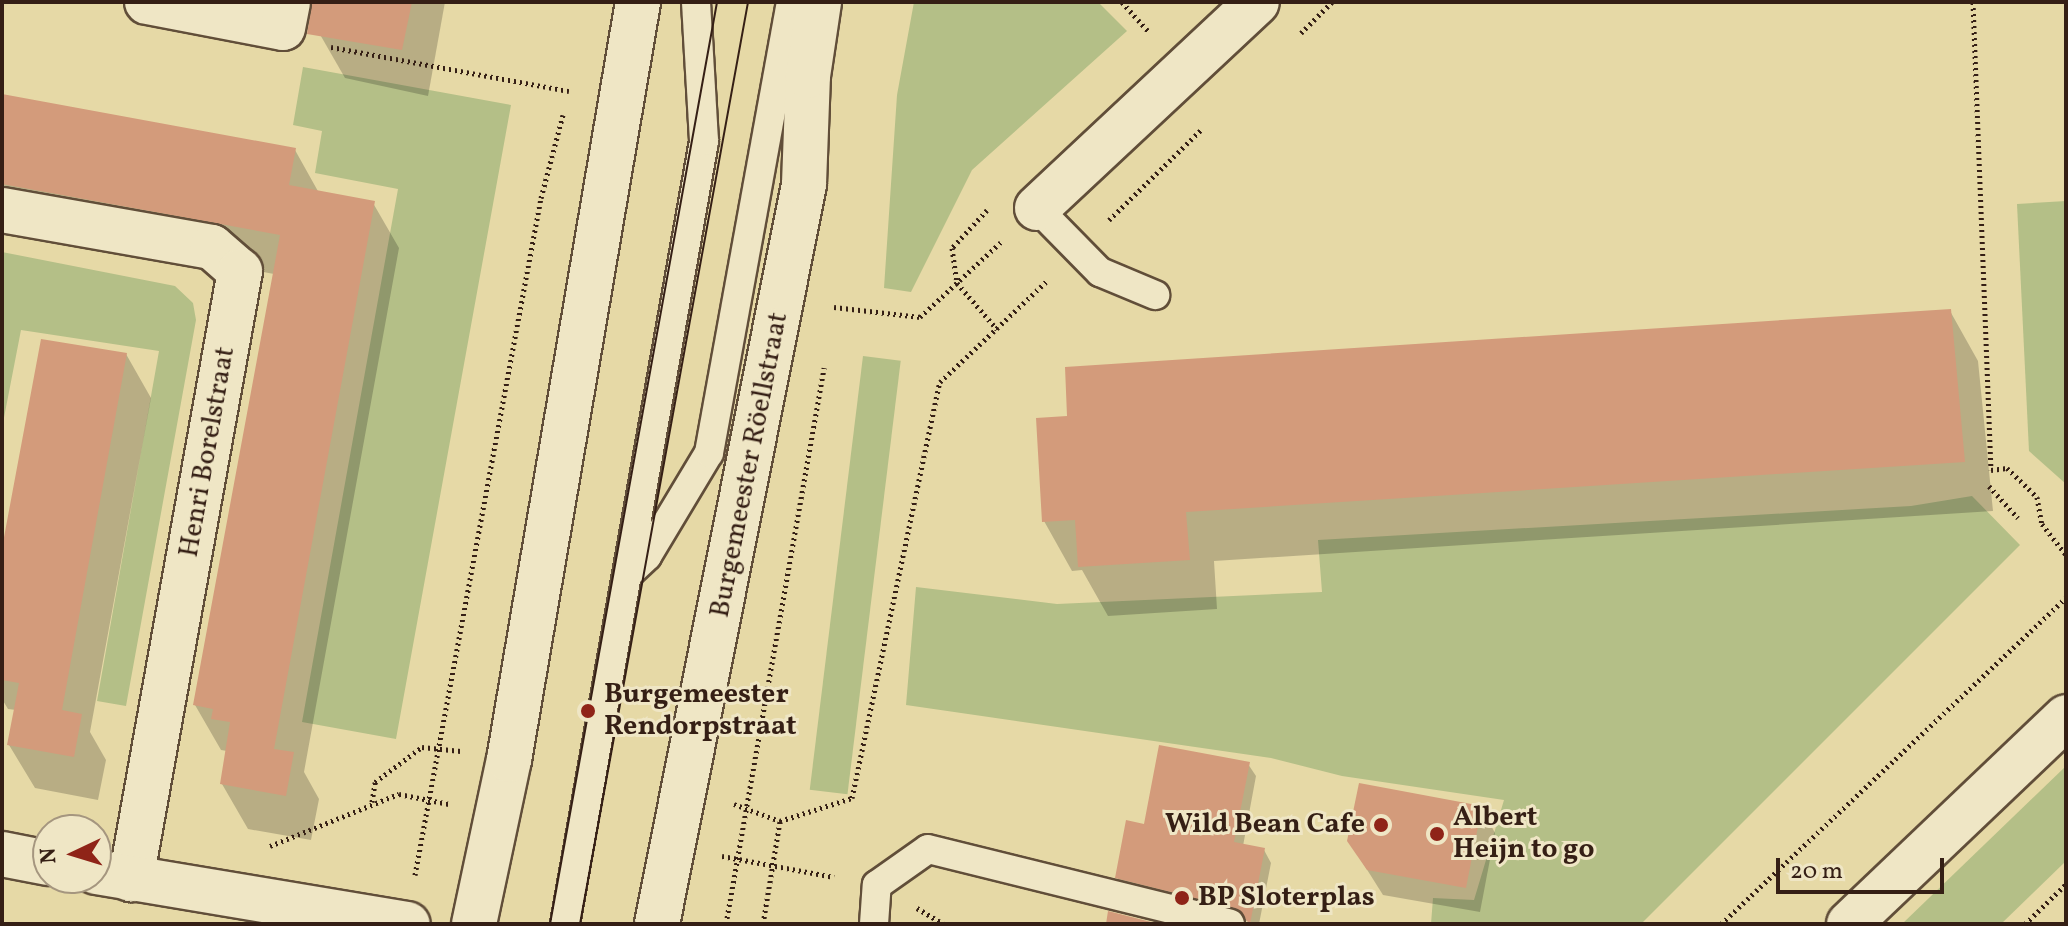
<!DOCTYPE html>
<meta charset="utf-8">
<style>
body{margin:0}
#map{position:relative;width:2068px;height:926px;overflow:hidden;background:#e6d9a6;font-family:Vollkorn,serif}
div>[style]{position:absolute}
.green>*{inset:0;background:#b4bf87;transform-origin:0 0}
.shadow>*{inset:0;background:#0003}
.building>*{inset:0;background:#d39b7b}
.path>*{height:5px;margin-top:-2.5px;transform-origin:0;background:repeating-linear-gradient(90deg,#351f15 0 2px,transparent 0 6px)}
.roads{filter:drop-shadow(2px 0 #614e39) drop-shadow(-2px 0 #614e39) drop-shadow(0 2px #614e39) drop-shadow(0 -2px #614e39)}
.lane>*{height:28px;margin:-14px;padding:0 14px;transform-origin:14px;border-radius:14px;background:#efe6c5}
.street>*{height:44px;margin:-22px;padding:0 22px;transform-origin:22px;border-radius:22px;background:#efe6c5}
.secondary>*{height:44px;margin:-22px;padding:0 22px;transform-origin:22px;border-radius:22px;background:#efe6c5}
.tram>*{height:2px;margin:-1px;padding:0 1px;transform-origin:1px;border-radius:1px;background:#351f15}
.dots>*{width:22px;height:22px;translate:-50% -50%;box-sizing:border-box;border:4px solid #efe6c5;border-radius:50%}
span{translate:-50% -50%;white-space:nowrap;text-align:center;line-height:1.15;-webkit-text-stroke:6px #efe6c5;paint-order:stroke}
.street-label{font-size:28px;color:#351f15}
.poi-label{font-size:28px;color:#351f15;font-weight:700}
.left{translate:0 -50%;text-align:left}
.right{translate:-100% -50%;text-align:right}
.frame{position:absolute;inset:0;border:4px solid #351f15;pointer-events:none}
.north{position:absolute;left:32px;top:814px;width:80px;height:80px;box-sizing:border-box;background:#efe6c5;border:2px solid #a5967f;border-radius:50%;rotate:266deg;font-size:22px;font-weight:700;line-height:32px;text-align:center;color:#351f15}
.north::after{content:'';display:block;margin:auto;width:28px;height:36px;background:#8f2418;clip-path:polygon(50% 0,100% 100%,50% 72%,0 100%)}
.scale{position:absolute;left:1776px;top:858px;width:168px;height:36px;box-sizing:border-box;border:4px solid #351f15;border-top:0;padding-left:10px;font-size:24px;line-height:28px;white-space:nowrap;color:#351f15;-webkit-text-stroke:6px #efe6c5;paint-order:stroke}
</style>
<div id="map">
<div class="green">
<div style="clip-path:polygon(914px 2px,1098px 2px,1127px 31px,972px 170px,911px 292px,884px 288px,897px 95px)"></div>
<div style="clip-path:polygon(303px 67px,511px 105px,396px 739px,302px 722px,398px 189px,315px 173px,322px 131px,293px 125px)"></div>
<div style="clip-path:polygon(2066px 201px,2066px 484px,2029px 451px,2017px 204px)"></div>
<div style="clip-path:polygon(2px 252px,175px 286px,193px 303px,196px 320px,126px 706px,97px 701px,159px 351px,21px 330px,2px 428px)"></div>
<div style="left:863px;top:356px;width:38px;height:437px;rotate:7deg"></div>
<div style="clip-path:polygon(1972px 496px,2020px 545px,1641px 924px,1431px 924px,1433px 898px,1474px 900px,1504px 800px,1342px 776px,1271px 758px,906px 705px,916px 587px,1057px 604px,1322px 592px,1318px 540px,1911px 506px)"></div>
<div style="clip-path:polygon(2066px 766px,2066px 861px,2001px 924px,1902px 924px)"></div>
</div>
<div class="shadow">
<div style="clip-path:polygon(324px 2px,445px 2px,428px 96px,345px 78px,318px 31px)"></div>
<div style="clip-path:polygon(2px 96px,295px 150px,319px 193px,373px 203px,399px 248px,304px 772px,319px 799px,311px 840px,248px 829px,222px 784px,227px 751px,221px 750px,195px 705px,274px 274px,2px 224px)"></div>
<div style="clip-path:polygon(1950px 311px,1978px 361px,1993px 511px,1214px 561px,1217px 609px,1108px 616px,1082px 570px,1072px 571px,1044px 521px)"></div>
<div style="clip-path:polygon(126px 354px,151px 398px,90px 732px,106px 760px,98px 800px,35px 788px,9px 745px,16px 710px,8px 709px,2px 699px,2px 560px)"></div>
<div style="clip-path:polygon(1248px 764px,1256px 776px,1243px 846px,1264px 850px,1271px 863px,1259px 924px,1124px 890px,1117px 877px,1145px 826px)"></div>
<div style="clip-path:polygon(1481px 807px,1495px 833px,1480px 912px,1383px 895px,1349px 841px)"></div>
</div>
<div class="building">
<div style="clip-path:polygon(312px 2px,412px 2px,402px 50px,307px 34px)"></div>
<div style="clip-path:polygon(2px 94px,296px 148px,289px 185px,375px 201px,274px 749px,294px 752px,286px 796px,220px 784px,230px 722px,211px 719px,213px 709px,193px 705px,280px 235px,2px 184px)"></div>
<div style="clip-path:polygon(1951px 309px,1965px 462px,1186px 512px,1190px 560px,1078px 567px,1075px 520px,1042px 522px,1036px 418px,1067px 416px,1065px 367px)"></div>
<div style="clip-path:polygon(41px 339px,127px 353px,62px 710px,82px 714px,74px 757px,7px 745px,19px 683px,2px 680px,2px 548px)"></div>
<div style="clip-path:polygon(1159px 745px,1250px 762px,1234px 842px,1265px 848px,1250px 924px,1234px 908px,1115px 878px,1126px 820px,1144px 824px)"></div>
<div style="clip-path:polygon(1359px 783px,1482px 806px,1466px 888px,1367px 870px,1347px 841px)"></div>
<div style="clip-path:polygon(1108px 911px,1159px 924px,1106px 924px)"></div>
</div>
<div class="path">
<div style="left:1122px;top:2px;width:40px;rotate:48deg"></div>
<div style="left:1973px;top:2px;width:468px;rotate:87.8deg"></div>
<div style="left:1991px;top:470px;width:16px;rotate:-7deg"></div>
<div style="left:2007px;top:468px;width:42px;rotate:44deg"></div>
<div style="left:2037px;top:497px;width:27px;rotate:80deg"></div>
<div style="left:2042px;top:524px;width:39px;rotate:52deg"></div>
<div style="left:1301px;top:33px;width:44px;rotate:-45deg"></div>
<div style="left:331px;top:47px;width:242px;rotate:10.5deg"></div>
<div style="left:987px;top:210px;width:52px;rotate:132.6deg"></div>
<div style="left:952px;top:248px;width:35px;rotate:82deg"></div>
<div style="left:957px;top:283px;width:61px;rotate:49deg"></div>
<div style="left:1109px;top:220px;width:130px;rotate:-44.4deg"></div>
<div style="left:834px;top:307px;width:87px;rotate:6.6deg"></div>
<div style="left:920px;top:317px;width:110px;rotate:-42.8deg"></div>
<div style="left:1989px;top:486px;width:43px;rotate:47.8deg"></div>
<div style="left:372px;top:802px;width:20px;rotate:-81deg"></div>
<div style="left:375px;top:782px;width:59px;rotate:-36.7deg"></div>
<div style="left:422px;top:747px;width:39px;rotate:6deg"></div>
<div style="left:734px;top:804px;width:49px;rotate:20.3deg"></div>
<div style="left:780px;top:821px;width:76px;rotate:-17.7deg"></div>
<div style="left:852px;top:798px;width:425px;rotate:-78.1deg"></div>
<div style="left:940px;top:382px;width:149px;rotate:-43.4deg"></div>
<div style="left:270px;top:846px;width:139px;rotate:-22deg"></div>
<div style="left:399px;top:794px;width:51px;rotate:11.3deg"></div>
<div style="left:722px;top:856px;width:114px;rotate:10.6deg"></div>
<div style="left:415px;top:875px;width:689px;rotate:-79.46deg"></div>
<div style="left:541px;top:198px;width:86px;rotate:-75.2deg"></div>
<div style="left:917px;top:908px;width:31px;rotate:31deg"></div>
<div style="left:726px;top:924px;width:565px;rotate:-80deg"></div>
<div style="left:763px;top:924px;width:104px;rotate:-80.6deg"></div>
<div style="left:1721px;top:924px;width:475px;rotate:-43.4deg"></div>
<div style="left:2025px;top:924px;width:57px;rotate:-44.3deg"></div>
</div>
<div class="roads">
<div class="lane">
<div style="left:1037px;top:208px;width:90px;rotate:45.5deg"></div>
<div style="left:1100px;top:272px;width:60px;rotate:22.7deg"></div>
<div style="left:628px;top:574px;width:26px;rotate:-43deg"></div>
<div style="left:647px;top:556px;width:120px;rotate:-59deg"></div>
<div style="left:709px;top:453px;width:458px;rotate:-79.7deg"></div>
<div style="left:565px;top:924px;width:795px;rotate:-79.93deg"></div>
<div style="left:704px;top:141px;width:139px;rotate:-93.3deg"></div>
<div style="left:874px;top:924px;width:39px;rotate:-86deg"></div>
<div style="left:877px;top:885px;width:62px;rotate:-35.2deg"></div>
<div style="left:928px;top:849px;width:311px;rotate:13.9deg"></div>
</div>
<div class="street">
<div style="left:147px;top:2px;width:138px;rotate:10.8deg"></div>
<div style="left:283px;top:28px;width:26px;rotate:-79deg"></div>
<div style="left:1037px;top:208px;width:301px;rotate:-43.1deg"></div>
<div style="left:2px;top:210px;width:213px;rotate:10deg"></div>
<div style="left:212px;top:247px;width:37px;rotate:41deg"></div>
<div style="left:240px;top:271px;width:618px;rotate:100.16deg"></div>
<div style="left:2px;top:854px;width:47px;rotate:11.1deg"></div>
<div style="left:96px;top:872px;width:316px;rotate:9.5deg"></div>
</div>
<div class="secondary">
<div style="left:474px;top:924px;width:168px;rotate:-78deg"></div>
<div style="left:509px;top:760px;width:769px;rotate:-80.34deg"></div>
<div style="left:657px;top:924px;width:754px;rotate:-78.76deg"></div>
<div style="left:804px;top:184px;width:108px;rotate:-87.9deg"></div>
<div style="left:808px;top:76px;width:75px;rotate:-81.5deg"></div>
<div style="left:1849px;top:924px;width:300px;rotate:-43.6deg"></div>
</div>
</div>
<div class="tram">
<div style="left:550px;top:924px;width:937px;rotate:-79.73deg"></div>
<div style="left:580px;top:924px;width:937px;rotate:-79.67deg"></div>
</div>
<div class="dots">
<div style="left:588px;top:711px;background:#8f2418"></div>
<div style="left:1381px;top:825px;background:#8f2418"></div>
<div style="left:1437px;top:834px;background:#8f2418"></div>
<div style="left:1182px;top:898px;background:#8f2418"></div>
</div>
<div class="street-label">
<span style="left:208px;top:452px;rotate:-80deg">Henri Borelstraat</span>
<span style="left:750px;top:465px;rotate:-79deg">Burgemeester Röellstraat</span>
</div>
<div class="poi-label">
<span class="left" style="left:604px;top:711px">Burgemeester<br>Rendorpstraat</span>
<span class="left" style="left:1453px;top:834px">Albert<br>Heijn to go</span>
<span class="right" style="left:1365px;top:825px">Wild Bean Cafe</span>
<span class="left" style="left:1198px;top:898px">BP Sloterplas</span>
</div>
<div class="frame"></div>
<div class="north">N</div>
<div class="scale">20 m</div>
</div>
